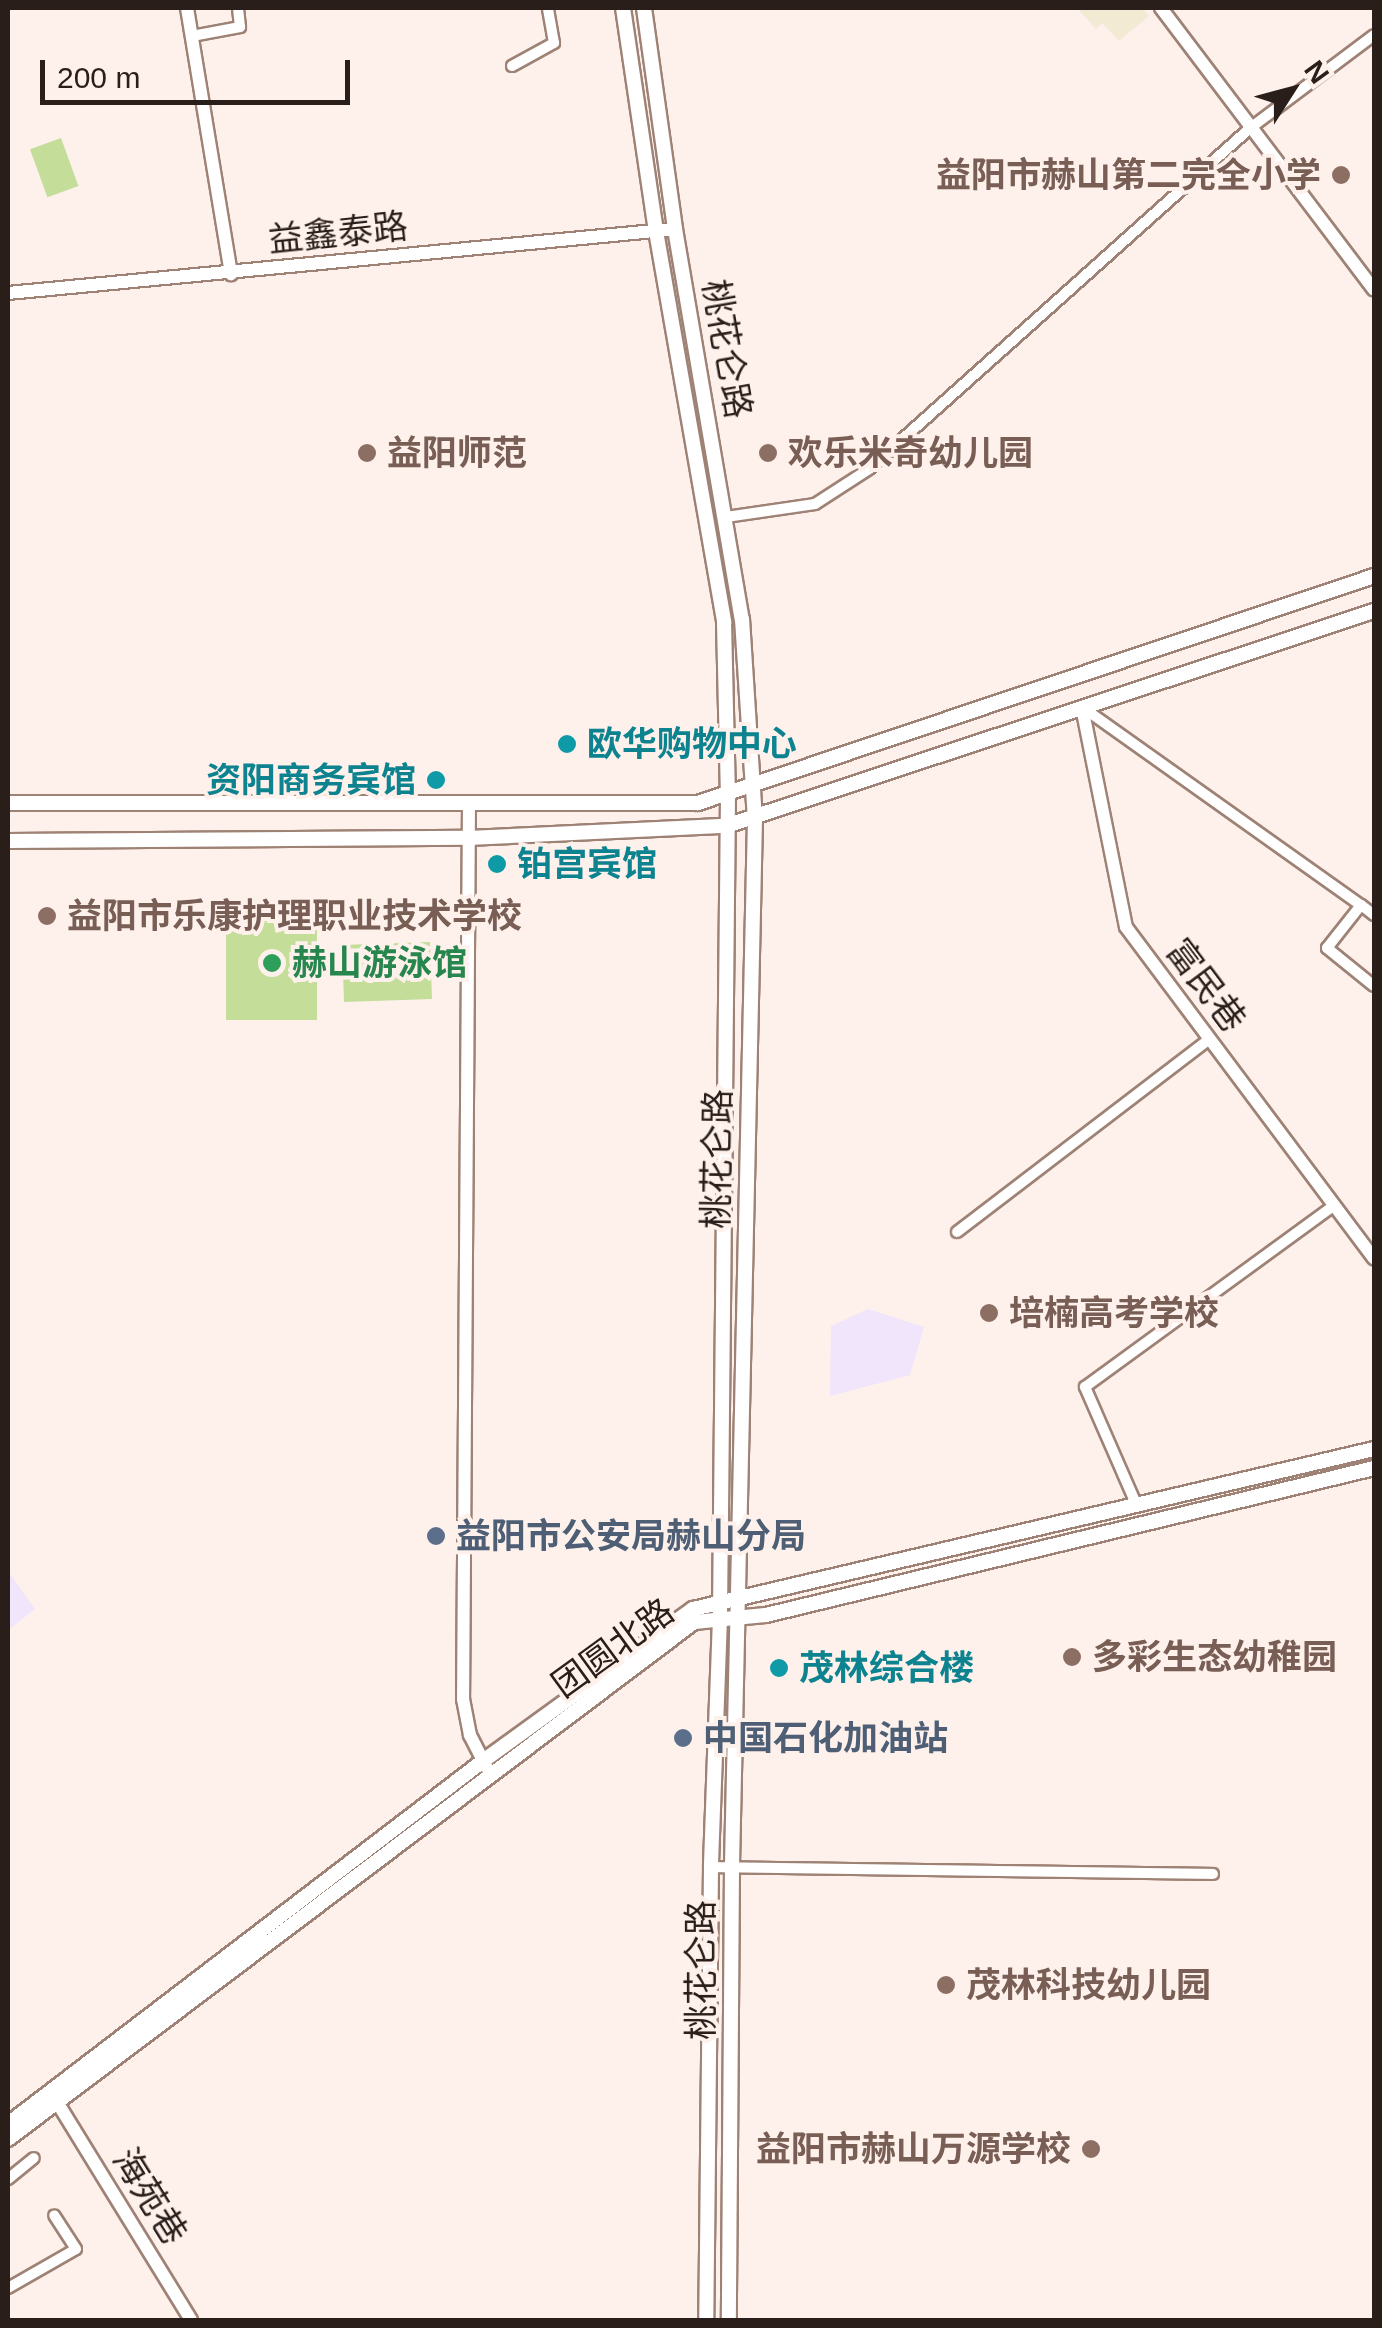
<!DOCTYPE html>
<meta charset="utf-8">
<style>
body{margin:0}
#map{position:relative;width:1382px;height:2328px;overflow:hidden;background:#fef1ec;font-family:Helvetica,"Noto Sans SC",sans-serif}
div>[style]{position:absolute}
.industrial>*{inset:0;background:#f0e5fa}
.medical>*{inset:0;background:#f3ead4}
.green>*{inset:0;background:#c4dd99;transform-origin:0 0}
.roads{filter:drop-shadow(2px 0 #9e8275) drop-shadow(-2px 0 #9e8275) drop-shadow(0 2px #9e8275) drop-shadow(0 -2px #9e8275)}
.minor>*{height:10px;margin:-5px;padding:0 5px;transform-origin:5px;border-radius:5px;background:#fff}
.tertiary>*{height:12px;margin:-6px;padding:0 6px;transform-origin:6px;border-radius:6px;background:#fff}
.secondary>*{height:14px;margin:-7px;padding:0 7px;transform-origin:7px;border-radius:7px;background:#fff}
.dots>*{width:28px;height:28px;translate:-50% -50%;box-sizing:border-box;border:5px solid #fef1ec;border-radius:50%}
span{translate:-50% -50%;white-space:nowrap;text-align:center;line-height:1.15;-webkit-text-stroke:8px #fef1ec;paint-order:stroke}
.education-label{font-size:35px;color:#785e54;font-weight:700}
.right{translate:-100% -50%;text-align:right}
.left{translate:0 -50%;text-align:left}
.street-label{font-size:35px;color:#291e19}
.culture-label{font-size:35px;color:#0d838f;font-weight:700}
.leisure-label{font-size:35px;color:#27864d;font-weight:700}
.service-label{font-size:35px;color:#4e5e75;font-weight:700}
.frame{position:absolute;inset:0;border:10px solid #291e19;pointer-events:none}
.north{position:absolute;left:1242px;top:40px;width:100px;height:100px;-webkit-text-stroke:8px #fef1ec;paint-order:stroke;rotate:54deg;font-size:28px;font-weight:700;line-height:40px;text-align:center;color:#291e19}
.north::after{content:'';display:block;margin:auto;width:35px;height:45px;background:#291e19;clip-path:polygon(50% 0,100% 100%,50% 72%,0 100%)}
.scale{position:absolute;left:40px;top:60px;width:310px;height:45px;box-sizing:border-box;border:5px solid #291e19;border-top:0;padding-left:12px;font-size:30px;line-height:35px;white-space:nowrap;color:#291e19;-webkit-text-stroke:8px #fef1ec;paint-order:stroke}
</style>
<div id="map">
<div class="industrial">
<div style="clip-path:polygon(868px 1309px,924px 1327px,910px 1375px,830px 1396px,831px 1326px)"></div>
<div style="clip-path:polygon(8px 1571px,35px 1609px,8px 1630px)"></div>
</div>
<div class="medical">
<div style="clip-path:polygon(1077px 8px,1142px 8px,1149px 16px,1119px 41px,1102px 23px,1096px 29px)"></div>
</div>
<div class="green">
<div style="left:61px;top:138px;width:51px;height:33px;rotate:70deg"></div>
<div style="left:226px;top:905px;width:91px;height:115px"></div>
<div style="left:430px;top:942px;width:57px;height:88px;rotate:88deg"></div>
</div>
<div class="roads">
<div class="minor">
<div style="left:192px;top:36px;width:49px;rotate:-10.6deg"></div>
<div style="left:240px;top:27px;width:19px;rotate:-96deg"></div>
<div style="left:512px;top:66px;width:48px;rotate:-28.7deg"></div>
<div style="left:554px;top:43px;width:36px;rotate:-100deg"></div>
<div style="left:726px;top:517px;width:90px;rotate:-8.3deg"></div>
<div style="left:815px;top:504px;width:64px;rotate:-32.9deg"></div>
<div style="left:869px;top:469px;width:510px;rotate:-41.82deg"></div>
<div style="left:1249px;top:129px;width:156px;rotate:-36.9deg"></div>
<div style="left:1082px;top:707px;width:342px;rotate:35.4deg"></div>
<div style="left:1374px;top:915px;width:16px;rotate:-142deg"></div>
<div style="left:1361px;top:905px;width:55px;rotate:128.3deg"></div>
<div style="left:1327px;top:948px;width:60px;rotate:39deg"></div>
<div style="left:957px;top:1232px;width:317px;rotate:-37.4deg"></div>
<div style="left:1137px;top:1506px;width:130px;rotate:-113.6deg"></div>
<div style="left:1085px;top:1387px;width:309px;rotate:-36.1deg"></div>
<div style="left:711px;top:1867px;width:502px;rotate:0.8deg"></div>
<div style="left:8px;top:2179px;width:33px;rotate:-39deg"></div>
<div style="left:8px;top:2288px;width:78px;rotate:-29.8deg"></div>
<div style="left:76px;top:2249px;width:40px;rotate:-122.9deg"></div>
</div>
<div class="tertiary">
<div style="left:187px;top:8px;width:270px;rotate:80.6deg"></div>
<div style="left:1161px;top:8px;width:353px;rotate:52.9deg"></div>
<div style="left:8px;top:293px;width:670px;rotate:-5.48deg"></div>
<div style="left:1082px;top:707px;width:224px;rotate:78.7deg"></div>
<div style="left:1126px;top:927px;width:414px;rotate:53.2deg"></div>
<div style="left:469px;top:803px;width:896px;rotate:90.38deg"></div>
<div style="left:463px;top:1699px;width:37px;rotate:79deg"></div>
<div style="left:470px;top:1735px;width:37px;rotate:63deg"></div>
<div style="left:57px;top:2102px;width:256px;rotate:58.4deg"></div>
</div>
<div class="secondary">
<div style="left:623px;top:8px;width:225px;rotate:81.6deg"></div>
<div style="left:656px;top:231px;width:397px;rotate:80.1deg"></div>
<div style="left:724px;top:622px;width:174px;rotate:88.7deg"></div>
<div style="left:728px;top:796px;width:822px;rotate:90.56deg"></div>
<div style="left:720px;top:1618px;width:249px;rotate:92.1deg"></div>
<div style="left:711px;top:1867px;width:453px;rotate:90.6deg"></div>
<div style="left:644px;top:8px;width:223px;rotate:82deg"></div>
<div style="left:675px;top:229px;width:396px;rotate:80.3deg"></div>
<div style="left:742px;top:619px;width:200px;rotate:86.3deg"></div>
<div style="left:755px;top:819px;width:1048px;rotate:91.26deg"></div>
<div style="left:732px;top:1867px;width:453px;rotate:90.4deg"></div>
<div style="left:8px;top:803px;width:690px"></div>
<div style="left:698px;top:803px;width:713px;rotate:-18.56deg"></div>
<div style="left:8px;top:841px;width:460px;rotate:-0.4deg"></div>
<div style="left:468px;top:838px;width:258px;rotate:-2.7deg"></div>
<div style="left:726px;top:826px;width:683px;rotate:-18.36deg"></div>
<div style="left:8px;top:2124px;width:598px;rotate:-37.39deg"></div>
<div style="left:483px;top:1761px;width:259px;rotate:-35.9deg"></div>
<div style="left:693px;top:1609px;width:700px;rotate:-13.22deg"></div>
<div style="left:8px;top:2139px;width:859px;rotate:-37deg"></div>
<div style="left:694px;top:1622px;width:72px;rotate:-5.6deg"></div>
<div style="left:766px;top:1615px;width:626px;rotate:-13.59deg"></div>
</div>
</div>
<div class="dots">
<div style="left:1341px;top:175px;background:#8d6e63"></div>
<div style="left:367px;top:453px;background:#8d6e63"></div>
<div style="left:768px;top:453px;background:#8d6e63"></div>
<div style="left:567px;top:744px;background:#0f9aa8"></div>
<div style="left:436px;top:780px;background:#0f9aa8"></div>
<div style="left:497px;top:864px;background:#0f9aa8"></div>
<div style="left:47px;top:916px;background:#8d6e63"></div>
<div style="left:272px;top:963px;background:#2e9e5b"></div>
<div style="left:989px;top:1313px;background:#8d6e63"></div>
<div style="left:436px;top:1536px;background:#5c6f8a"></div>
<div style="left:1072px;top:1657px;background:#8d6e63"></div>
<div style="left:779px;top:1668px;background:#0f9aa8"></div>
<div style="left:683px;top:1738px;background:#5c6f8a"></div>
<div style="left:946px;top:1985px;background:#8d6e63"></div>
<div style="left:1091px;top:2149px;background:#8d6e63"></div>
</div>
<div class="education-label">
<span class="right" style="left:1321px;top:175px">益阳市赫山第二完全小学</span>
<span class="left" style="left:387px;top:453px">益阳师范</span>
<span class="left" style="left:788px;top:453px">欢乐米奇幼儿园</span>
<span class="left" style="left:67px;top:916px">益阳市乐康护理职业技术学校</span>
<span class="left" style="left:1009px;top:1313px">培楠高考学校</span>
<span class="left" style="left:1092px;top:1657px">多彩生态幼稚园</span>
<span class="left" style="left:966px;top:1985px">茂林科技幼儿园</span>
<span class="right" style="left:1071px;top:2149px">益阳市赫山万源学校</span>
</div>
<div class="street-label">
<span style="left:338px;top:233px;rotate:-6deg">益鑫泰路</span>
<span style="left:727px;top:349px;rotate:80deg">桃花仑路</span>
<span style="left:1206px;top:985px;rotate:53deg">富民巷</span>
<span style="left:717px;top:1159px;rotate:-89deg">桃花仑路</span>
<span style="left:613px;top:1648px;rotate:-36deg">团圆北路</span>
<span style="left:701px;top:1970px;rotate:-90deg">桃花仑路</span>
<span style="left:150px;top:2196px;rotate:58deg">海苑巷</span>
</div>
<div class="culture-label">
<span class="left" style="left:587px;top:744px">欧华购物中心</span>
<span class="right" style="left:416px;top:780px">资阳商务宾馆</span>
<span class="left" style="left:517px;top:864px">铂宫宾馆</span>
<span class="left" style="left:799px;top:1668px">茂林综合楼</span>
</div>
<div class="leisure-label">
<span class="left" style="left:292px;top:963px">赫山游泳馆</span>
</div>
<div class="service-label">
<span class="left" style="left:456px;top:1536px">益阳市公安局赫山分局</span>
<span class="left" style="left:703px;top:1738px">中国石化加油站</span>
</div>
<div class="frame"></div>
<div class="north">N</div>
<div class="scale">200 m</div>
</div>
